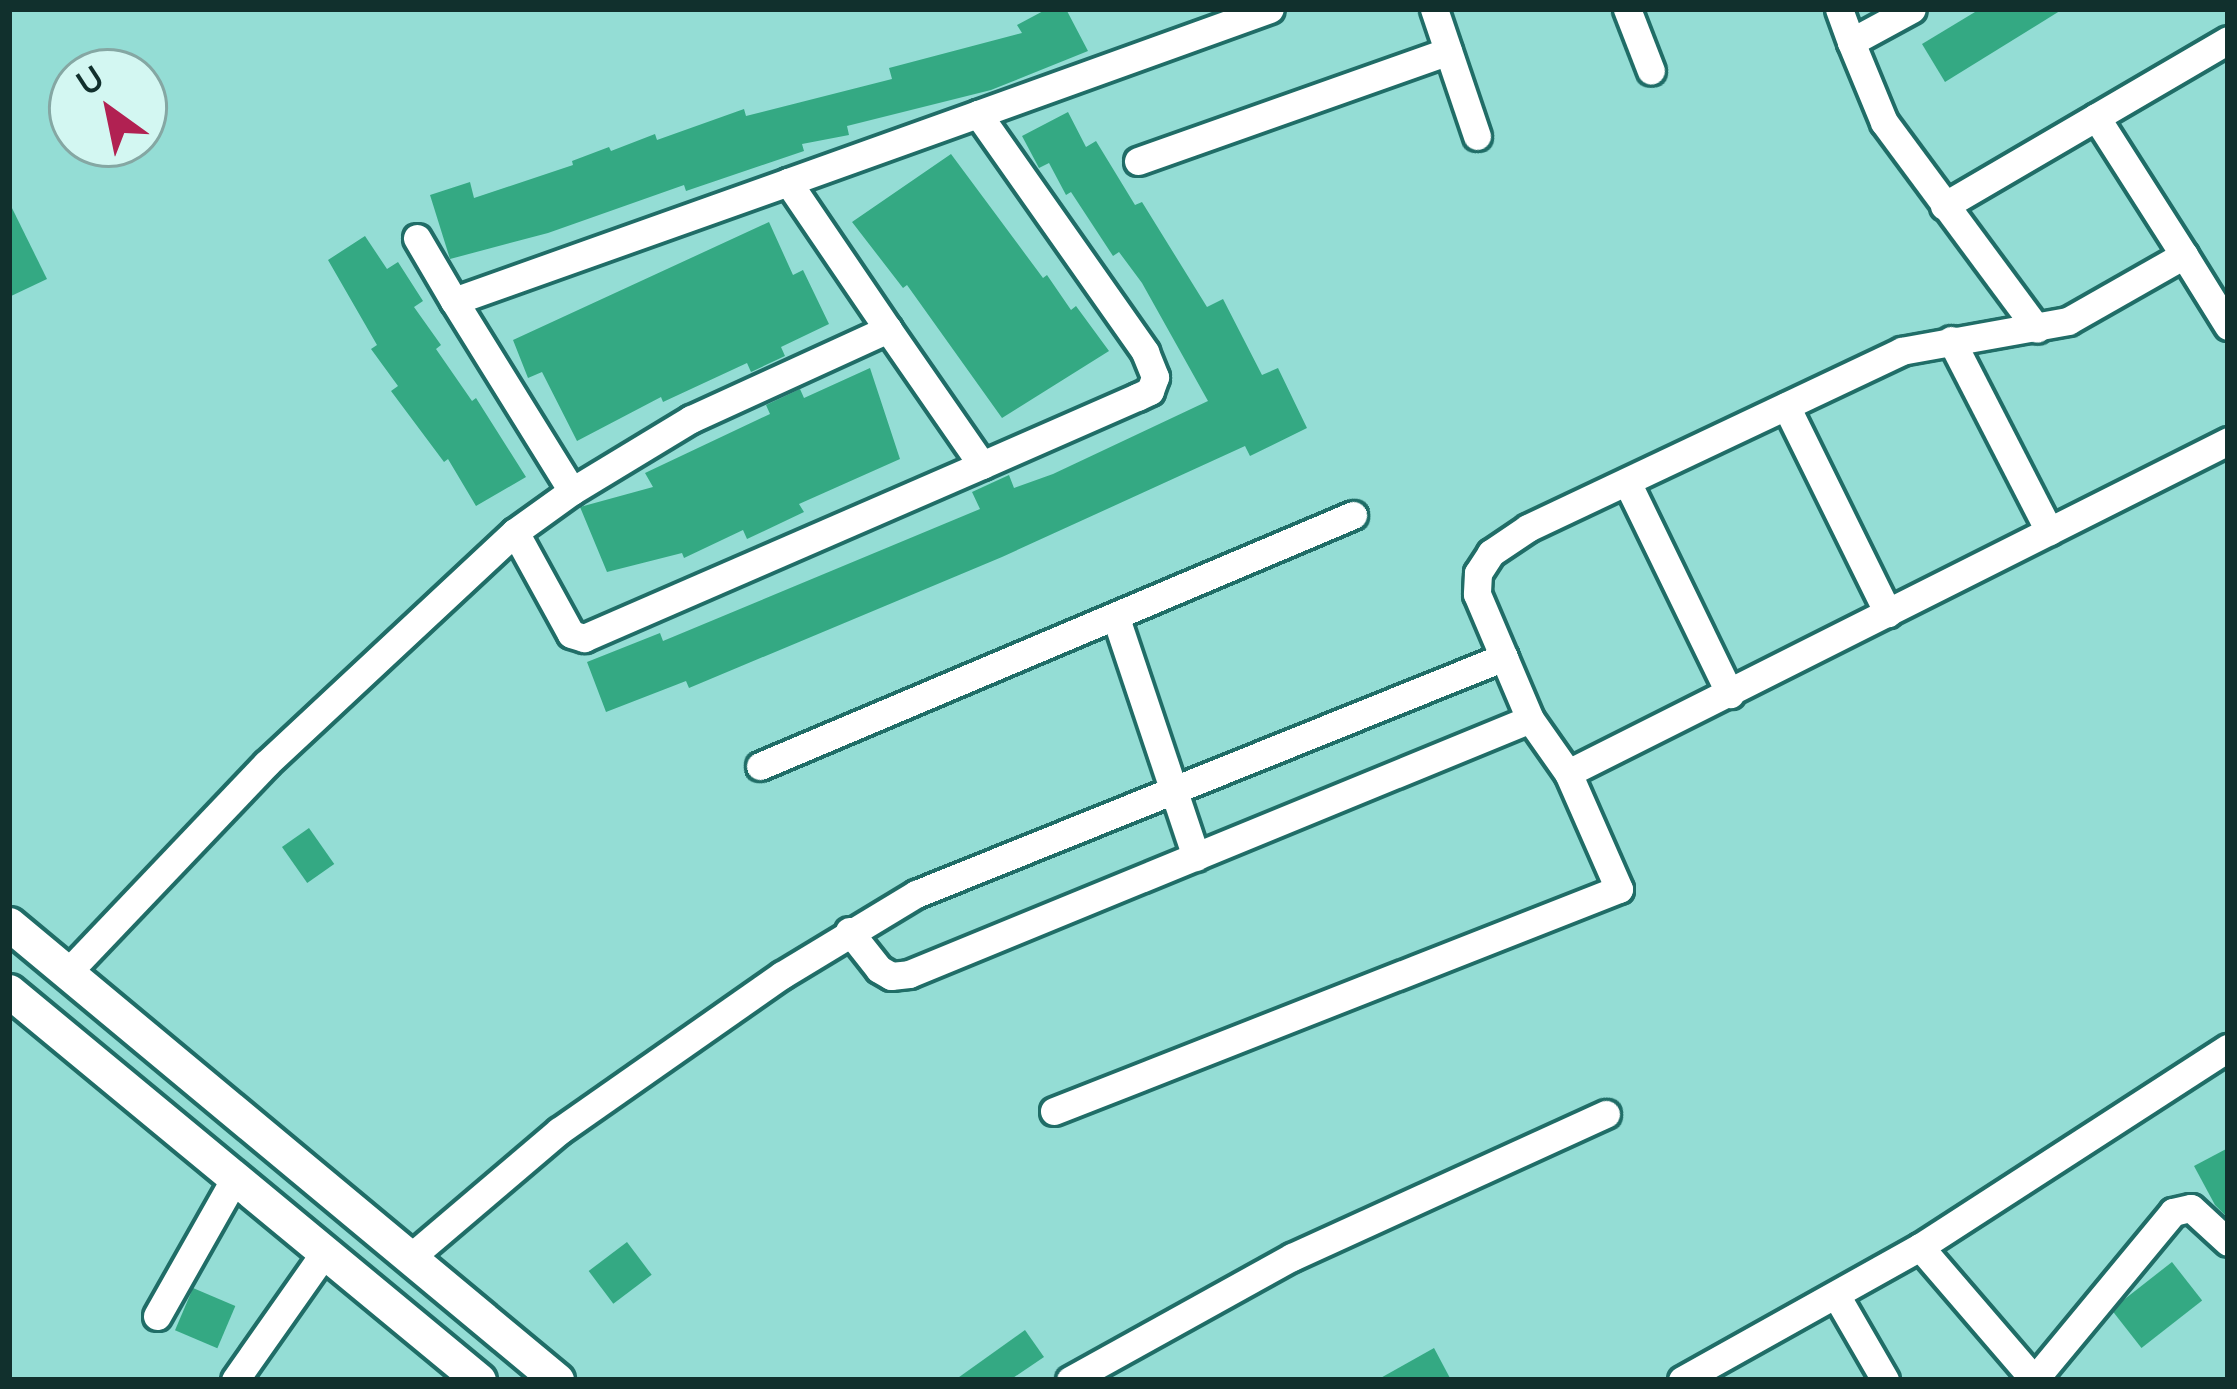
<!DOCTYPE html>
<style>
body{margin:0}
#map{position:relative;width:2237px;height:1389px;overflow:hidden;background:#94ddd5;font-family:Manrope,sans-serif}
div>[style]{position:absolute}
.building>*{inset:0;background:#34a983;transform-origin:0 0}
.roads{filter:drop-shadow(3px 0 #206d67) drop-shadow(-3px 0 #206d67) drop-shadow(0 3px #206d67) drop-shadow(0 -3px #206d67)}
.minor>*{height:27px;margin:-13.5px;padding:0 13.5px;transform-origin:13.5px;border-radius:13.5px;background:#fff}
.tertiary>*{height:33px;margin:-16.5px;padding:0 16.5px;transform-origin:16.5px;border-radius:16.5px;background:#fff}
span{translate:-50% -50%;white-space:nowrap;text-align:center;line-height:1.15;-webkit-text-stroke:12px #d3f7f2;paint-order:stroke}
.frame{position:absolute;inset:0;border:12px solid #11302d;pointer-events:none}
.north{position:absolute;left:48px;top:48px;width:120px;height:120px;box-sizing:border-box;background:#d3f7f2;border:3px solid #85a7a3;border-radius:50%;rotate:327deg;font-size:33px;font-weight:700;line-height:48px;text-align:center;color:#11302d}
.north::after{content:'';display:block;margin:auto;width:42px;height:54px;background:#b12152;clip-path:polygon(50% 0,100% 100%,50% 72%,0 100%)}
</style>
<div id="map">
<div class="building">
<div style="clip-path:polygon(1047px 9px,1066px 9px,1088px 51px,991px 90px,847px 126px,849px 135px,802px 144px,804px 151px,686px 191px,684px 185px,548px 233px,450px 259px,430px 195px,470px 182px,474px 198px,573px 165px,572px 161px,609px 147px,611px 151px,655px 134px,657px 140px,744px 109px,746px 116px,892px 79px,889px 68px,1022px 33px,1017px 25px)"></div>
<div style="clip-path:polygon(1980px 9px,2063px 9px,1945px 82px,1922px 44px)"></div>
<div style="clip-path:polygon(1068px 112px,1086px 147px,1096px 141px,1135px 205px,1142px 202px,1207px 307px,1223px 299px,1262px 375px,1278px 368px,1307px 428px,1250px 456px,1245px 446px,1002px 557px,689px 688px,686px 681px,606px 712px,587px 662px,660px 633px,663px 641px,980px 509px,972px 492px,1009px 475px,1014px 488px,1053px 474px,1208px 401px,1142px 283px,1119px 252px,1113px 256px,1071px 192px,1066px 195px,1049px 163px,1039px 168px,1022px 136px)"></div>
<div style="clip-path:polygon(951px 154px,1043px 278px,1047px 275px,1071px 310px,1076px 306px,1109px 351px,1002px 418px,907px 285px,903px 288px,852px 222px)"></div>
<div style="clip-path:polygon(9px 202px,47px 279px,9px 297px)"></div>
<div style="clip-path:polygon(769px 222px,793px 275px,803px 270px,829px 324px,781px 347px,785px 356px,751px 372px,747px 363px,663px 402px,661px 397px,577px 441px,542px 372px,528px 378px,513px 340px)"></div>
<div style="clip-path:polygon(365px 236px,387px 269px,398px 262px,423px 301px,414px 307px,441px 345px,436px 349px,472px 401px,476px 398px,526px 477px,476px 506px,448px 459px,444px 462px,391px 391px,398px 386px,371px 349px,377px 345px,328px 260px)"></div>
<div style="clip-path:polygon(870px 368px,900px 459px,799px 504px,804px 512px,747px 539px,743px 530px,684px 558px,682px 553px,607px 572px,580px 507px,653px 487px,645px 473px,770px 414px,766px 405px,800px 389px,804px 398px)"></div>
<div style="left:309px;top:828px;width:44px;height:33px;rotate:55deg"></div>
<div style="clip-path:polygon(2228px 1148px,2228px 1218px,2215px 1205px,2194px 1166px)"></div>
<div style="left:627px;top:1242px;width:41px;height:48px;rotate:53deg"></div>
<div style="left:2172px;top:1262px;width:49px;height:77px;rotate:52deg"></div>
<div style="left:193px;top:1288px;width:46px;height:46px;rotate:23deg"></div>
<div style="clip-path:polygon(1025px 1330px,1044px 1357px,1010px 1380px,955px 1380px)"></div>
<div style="clip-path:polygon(1434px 1348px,1451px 1380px,1377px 1380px)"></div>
</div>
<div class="roads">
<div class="minor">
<div style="left:1434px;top:9px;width:134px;rotate:71.3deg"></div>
<div style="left:1627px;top:9px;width:66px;rotate:68.8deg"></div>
<div style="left:1839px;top:9px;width:35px;rotate:70deg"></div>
<div style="left:1851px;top:42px;width:69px;rotate:-28.4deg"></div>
<div style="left:1851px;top:42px;width:87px;rotate:67.6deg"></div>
<div style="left:1884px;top:122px;width:257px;rotate:53.5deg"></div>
<div style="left:978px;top:114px;width:291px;rotate:54.9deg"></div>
<div style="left:1145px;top:352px;width:27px;rotate:68deg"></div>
<div style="left:1155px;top:377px;width:15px;rotate:110deg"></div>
<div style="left:1150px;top:391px;width:14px;rotate:155deg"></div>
<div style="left:1137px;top:397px;width:169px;rotate:156.3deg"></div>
<div style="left:982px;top:465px;width:165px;rotate:-124.7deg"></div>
<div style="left:888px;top:329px;width:217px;rotate:155.4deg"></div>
<div style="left:691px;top:419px;width:139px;rotate:148.8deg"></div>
<div style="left:572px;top:491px;width:224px;rotate:-121.8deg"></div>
<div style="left:454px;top:301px;width:355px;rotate:-19.6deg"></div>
<div style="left:788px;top:182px;width:202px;rotate:-19.7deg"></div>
<div style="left:978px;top:114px;width:310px;rotate:-19.8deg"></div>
<div style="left:2096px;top:117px;width:164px;rotate:57.5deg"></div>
<div style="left:1138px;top:161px;width:329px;rotate:-19.5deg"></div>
<div style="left:788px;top:182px;width:178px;rotate:55.8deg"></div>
<div style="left:1944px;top:206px;width:329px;rotate:-30.3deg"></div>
<div style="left:417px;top:238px;width:73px;rotate:59.6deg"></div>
<div style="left:2228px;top:326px;width:84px;rotate:-121.8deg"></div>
<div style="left:2184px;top:255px;width:133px;rotate:150.4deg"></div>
<div style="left:2068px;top:321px;width:169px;rotate:169.8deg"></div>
<div style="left:1902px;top:351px;width:414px;rotate:154.7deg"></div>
<div style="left:1528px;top:528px;width:45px;rotate:146deg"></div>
<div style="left:1491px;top:553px;width:24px;rotate:123deg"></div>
<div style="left:1478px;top:573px;width:21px;rotate:93deg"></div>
<div style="left:1477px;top:594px;width:136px;rotate:67deg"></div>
<div style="left:1530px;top:719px;width:66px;rotate:54.9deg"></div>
<div style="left:1568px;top:773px;width:739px;rotate:-26.7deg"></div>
<div style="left:1951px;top:340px;width:215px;rotate:62.8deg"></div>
<div style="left:1786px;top:406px;width:231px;rotate:63.8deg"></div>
<div style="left:1627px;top:482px;width:236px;rotate:64.1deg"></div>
<div style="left:515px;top:532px;width:70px;rotate:-35.7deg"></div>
<div style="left:1116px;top:618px;width:252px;rotate:71.5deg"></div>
<div style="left:760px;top:766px;width:644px;rotate:-22.94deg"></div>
<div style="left:849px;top:931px;width:48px;rotate:51.7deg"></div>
<div style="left:879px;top:969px;width:14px;rotate:30deg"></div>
<div style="left:891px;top:976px;width:18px;rotate:-6deg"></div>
<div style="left:909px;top:974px;width:671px;rotate:-22.32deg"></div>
<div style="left:68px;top:972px;width:287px;rotate:-46.4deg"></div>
<div style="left:266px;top:764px;width:340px;rotate:-43deg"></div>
<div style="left:515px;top:532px;width:116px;rotate:61.2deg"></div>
<div style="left:571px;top:634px;width:14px;rotate:17deg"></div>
<div style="left:584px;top:638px;width:434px;rotate:-23.5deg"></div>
<div style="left:1054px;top:1111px;width:607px;rotate:-21.45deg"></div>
<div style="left:1619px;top:889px;width:127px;rotate:-113.7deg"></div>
<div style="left:1920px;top:1247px;width:172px;rotate:49.3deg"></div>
<div style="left:412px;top:1256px;width:193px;rotate:-40.4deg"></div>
<div style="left:559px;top:1131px;width:272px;rotate:-35deg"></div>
<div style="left:782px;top:975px;width:157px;rotate:-31.2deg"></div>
<div style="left:916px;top:894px;width:634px;rotate:-21.95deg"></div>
<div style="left:1836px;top:1295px;width:98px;rotate:60deg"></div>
<div style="left:157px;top:1316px;width:156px;rotate:-60.5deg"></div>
<div style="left:235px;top:1380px;width:156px;rotate:-54.9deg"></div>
<div style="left:1070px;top:1380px;width:254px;rotate:-29deg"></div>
<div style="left:1292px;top:1257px;width:345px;rotate:-24.5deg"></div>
<div style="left:1682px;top:1380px;width:273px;rotate:-29.2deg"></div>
<div style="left:1920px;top:1247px;width:367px;rotate:-32.9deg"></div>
<div style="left:2034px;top:1380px;width:218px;rotate:-50.4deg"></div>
<div style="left:2173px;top:1212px;width:18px;rotate:-13deg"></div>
<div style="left:2191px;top:1208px;width:50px;rotate:42.6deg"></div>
</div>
<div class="tertiary">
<div style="left:9px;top:924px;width:713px;rotate:39.76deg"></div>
<div style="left:9px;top:991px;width:610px;rotate:39.61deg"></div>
</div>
</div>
<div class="frame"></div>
<div class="north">U</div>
</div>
